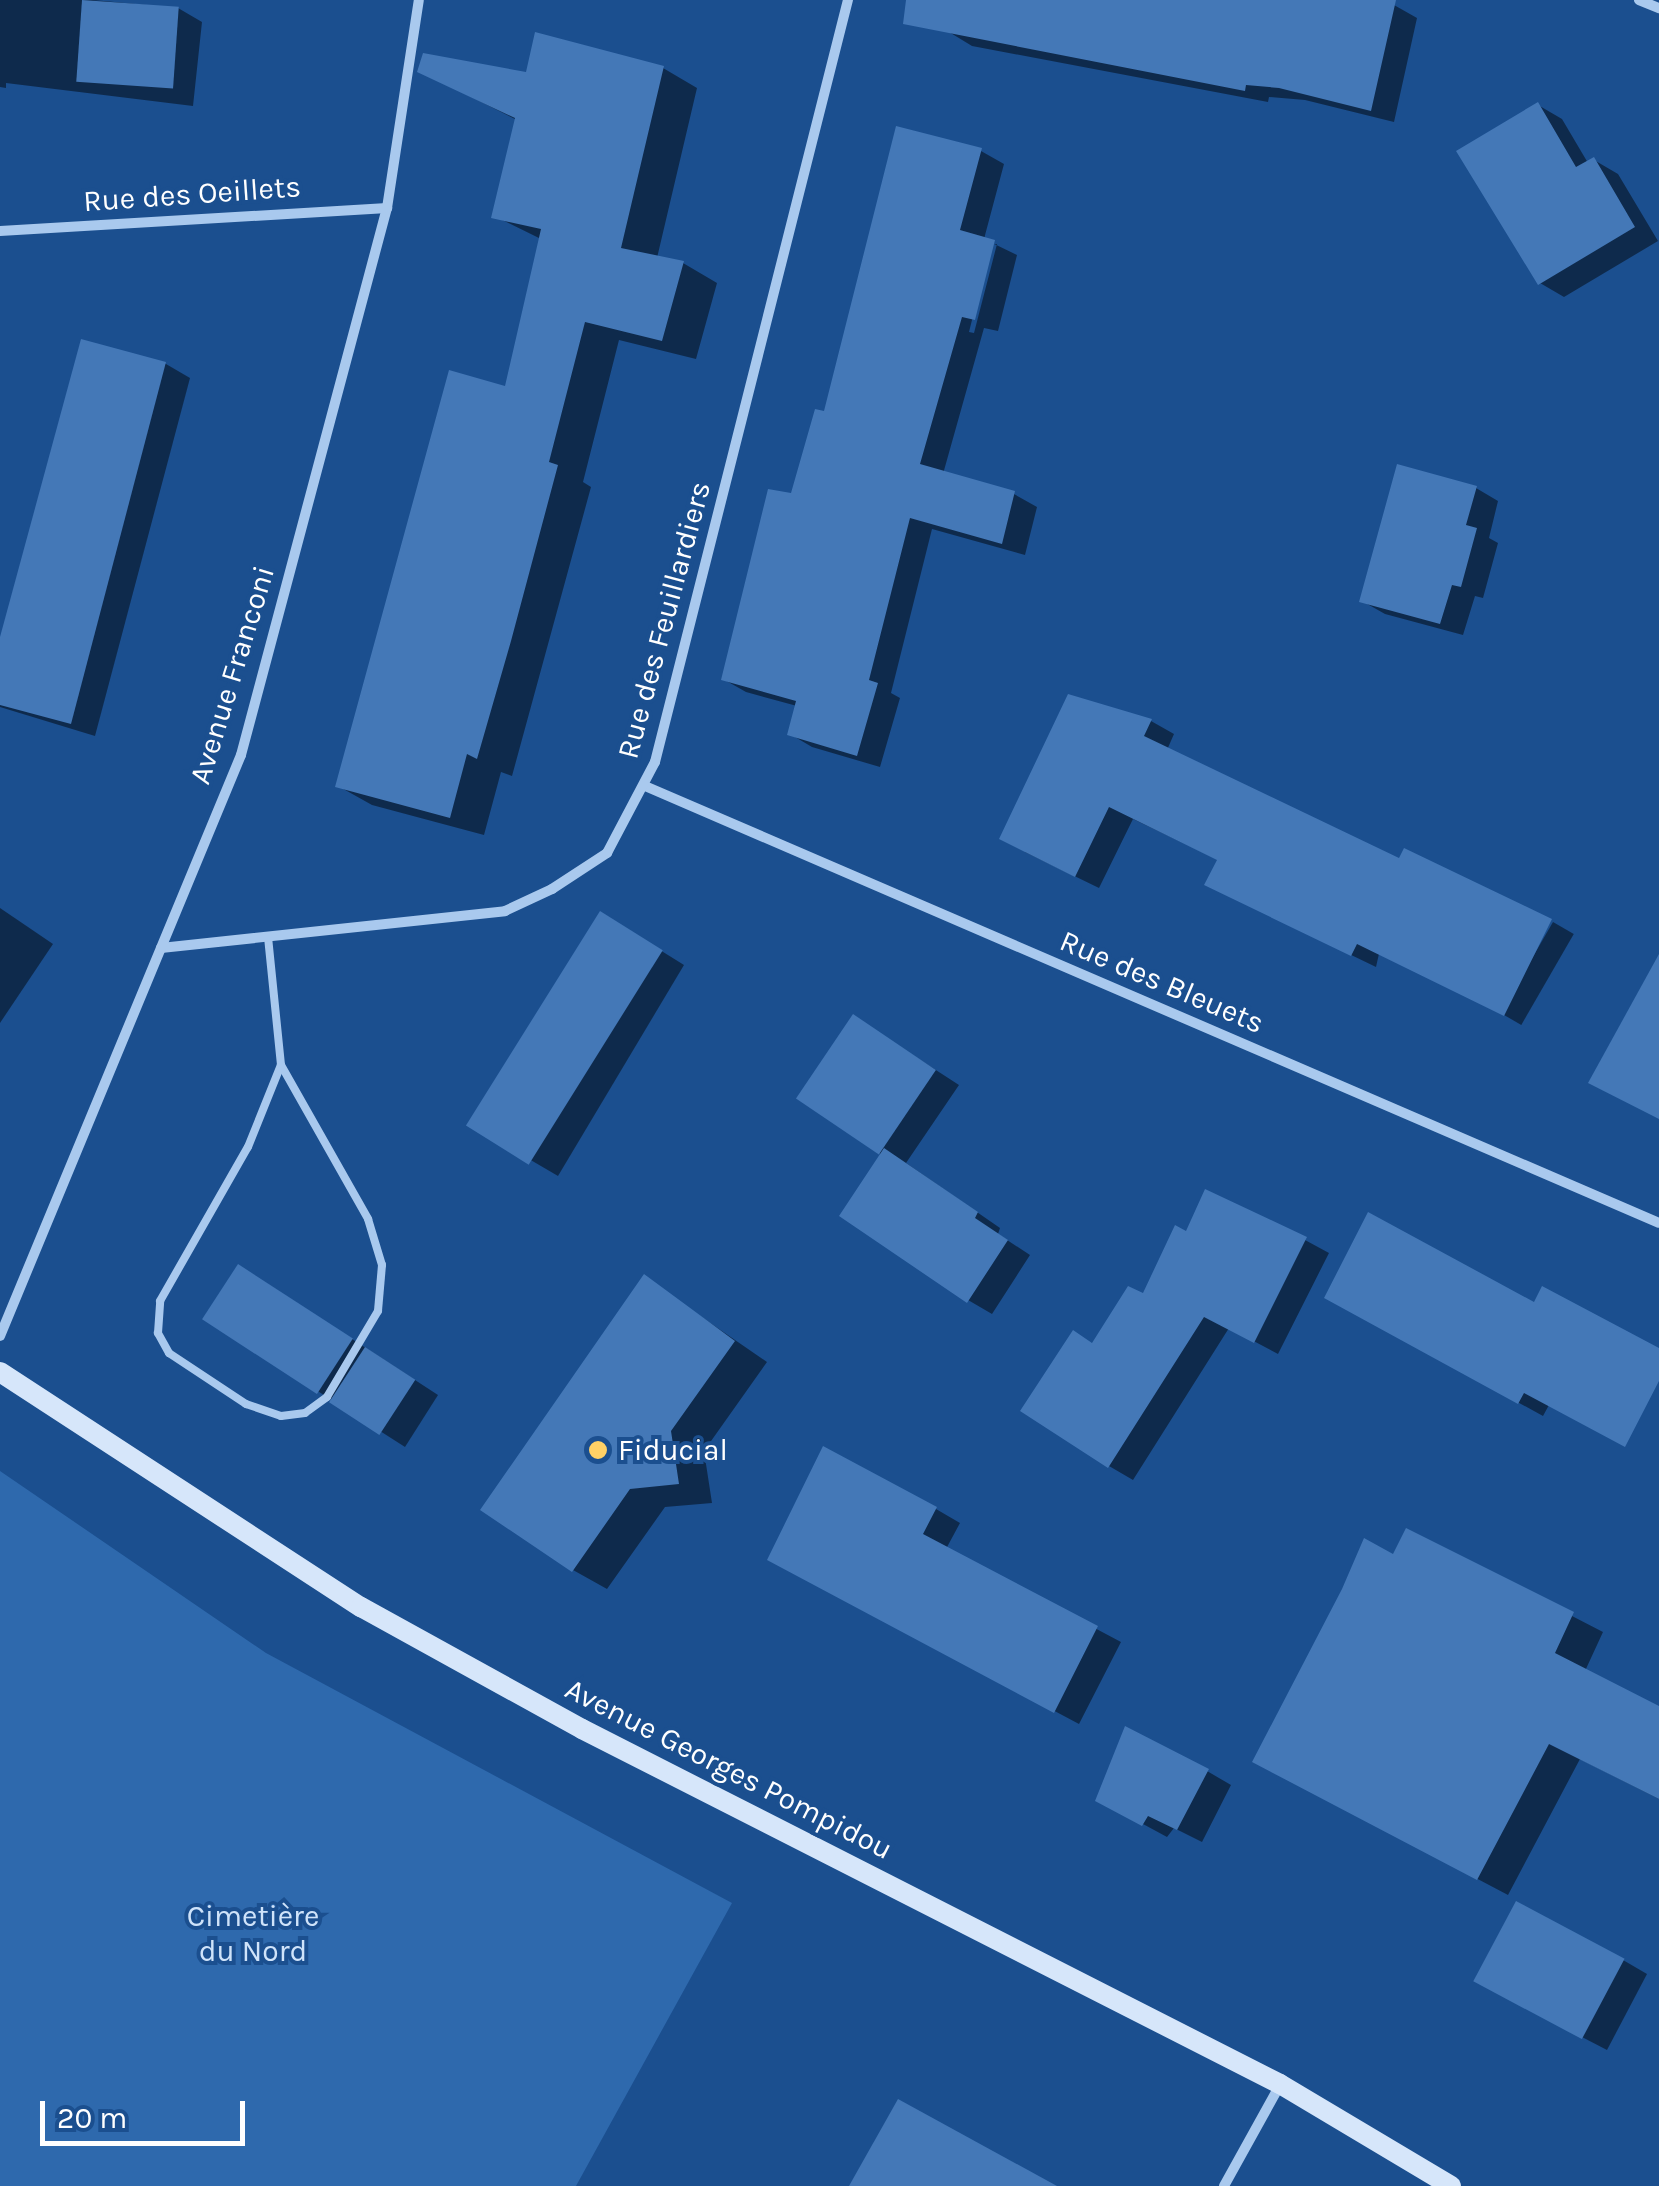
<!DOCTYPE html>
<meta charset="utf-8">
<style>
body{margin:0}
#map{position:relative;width:1659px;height:2186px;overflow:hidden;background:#1b4f8f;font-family:Karla,sans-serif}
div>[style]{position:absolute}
.green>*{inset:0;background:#2e69ad}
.shadow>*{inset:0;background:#0007;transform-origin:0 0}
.building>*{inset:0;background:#4478b7;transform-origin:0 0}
.service>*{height:8px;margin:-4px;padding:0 4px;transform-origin:4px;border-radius:4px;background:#a9c9ee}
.minor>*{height:10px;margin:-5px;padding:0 5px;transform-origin:5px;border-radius:5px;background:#a9c9ee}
.secondary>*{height:20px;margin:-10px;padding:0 10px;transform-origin:10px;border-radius:10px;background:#d6e6fa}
.dots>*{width:28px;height:28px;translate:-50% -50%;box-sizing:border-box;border:5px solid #1b4f8f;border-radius:50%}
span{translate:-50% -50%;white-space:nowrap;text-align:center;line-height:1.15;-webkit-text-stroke:8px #1b4f8f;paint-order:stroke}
.street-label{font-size:30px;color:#fff}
.poi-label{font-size:30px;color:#fff}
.left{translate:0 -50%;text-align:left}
.park-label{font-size:30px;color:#cfe3fa}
.scale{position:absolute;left:40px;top:2101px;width:205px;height:45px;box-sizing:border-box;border:5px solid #fff;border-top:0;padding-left:12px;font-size:30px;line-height:35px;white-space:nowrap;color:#fff;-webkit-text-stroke:8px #1b4f8f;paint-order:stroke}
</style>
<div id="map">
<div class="green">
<div style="clip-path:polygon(0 1471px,266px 1653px,732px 1903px,576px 2186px,0 2186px)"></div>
</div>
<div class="shadow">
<div style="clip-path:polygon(0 0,93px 0,178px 8px,202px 22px,193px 106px,6px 83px,6px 88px,0 87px)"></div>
<div style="clip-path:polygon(1371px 0,1394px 5px,1417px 18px,1394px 122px,1305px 100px,1269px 97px,1268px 102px,972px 46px,949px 32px)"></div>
<div style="clip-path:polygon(663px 68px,697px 88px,657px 258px,683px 263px,717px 283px,696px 359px,619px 340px,583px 482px,591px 487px,512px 776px,501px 772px,484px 835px,372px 805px,338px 786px,507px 389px,541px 239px,494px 216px,517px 120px,420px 71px,527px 75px)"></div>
<div style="clip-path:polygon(1538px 105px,1562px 119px,1588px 163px,1594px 160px,1618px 174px,1658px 241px,1564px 297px,1540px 283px)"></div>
<div style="clip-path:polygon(evenodd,981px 151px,1004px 164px,984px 239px,1017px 255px,998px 331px,984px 328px,943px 474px,1014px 494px,1037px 507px,1025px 555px,932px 529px,891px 693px,900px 698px,880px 767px,812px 747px,790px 734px,797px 706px,746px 692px,723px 679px,826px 414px,981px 151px,991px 244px,997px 244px,974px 333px,969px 332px,991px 244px)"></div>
<div style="clip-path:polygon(83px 342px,166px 364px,190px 378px,95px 736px,0 707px,0 646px)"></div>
<div style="clip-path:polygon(1476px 488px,1498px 501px,1489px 538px,1498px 543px,1483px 598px,1475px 596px,1463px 635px,1385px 614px,1362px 601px)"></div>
<div style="clip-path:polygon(1070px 697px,1151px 721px,1174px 734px,1167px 750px,1400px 861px,1376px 967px,1231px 897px,1219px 860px,1133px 819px,1099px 888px,1025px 852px)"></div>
<div style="clip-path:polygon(0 908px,53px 944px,0 1023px)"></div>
<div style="left:1553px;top:922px;width:24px;height:105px;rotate:30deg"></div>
<div style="clip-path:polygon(623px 927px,684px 965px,558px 1176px,471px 1125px)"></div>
<div style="clip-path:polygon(854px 1017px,959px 1085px,906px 1163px,1000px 1228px,998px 1234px,1030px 1255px,992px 1314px,968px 1300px,882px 1155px,800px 1099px)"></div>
<div style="clip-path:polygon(1187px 1234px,1305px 1240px,1329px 1253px,1278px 1354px,1229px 1328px,1133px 1480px,1109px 1466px,1094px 1345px,1144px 1297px)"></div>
<div style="clip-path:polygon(645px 1278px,767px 1362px,704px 1451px,712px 1503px,665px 1507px,607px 1589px,573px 1570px)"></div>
<div style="clip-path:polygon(263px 1281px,438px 1395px,405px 1447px,205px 1319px)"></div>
<div style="clip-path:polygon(1535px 1305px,1659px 1352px,1659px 1362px,1549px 1405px,1543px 1416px,1351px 1311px)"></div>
<div style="clip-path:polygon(936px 1509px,960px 1523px,946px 1549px,1121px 1642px,1079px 1724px,795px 1573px)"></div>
<div style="clip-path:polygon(1407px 1531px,1603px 1632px,1585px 1671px,1659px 1709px,1659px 1799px,1580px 1759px,1508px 1895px,1286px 1778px)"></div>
<div style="clip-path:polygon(1207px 1771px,1231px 1785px,1202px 1842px,1174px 1828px,1167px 1837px,1119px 1811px)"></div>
<div style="clip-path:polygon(1623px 1960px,1647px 1974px,1607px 2050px,1501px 1995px)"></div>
</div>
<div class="building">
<div style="left:82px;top:0;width:97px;height:82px;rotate:4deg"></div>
<div style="clip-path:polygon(906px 0,1396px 0,1371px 111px,1279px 88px,1246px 85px,1245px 91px,903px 24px)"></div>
<div style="clip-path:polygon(535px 32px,664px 66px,621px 248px,684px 261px,662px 341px,585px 322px,549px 462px,558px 465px,511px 641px,477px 759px,467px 754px,450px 818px,335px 787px,449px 370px,505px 386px,541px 229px,491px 218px,515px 118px,417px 72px,423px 53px,526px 72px)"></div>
<div style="clip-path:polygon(1538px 102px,1576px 167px,1594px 157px,1635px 227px,1538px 285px,1456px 151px)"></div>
<div style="clip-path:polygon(896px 126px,982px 148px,960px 230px,995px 240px,975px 320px,962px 317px,920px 464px,1015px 491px,1002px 544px,910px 518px,869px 680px,878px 683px,857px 756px,787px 735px,796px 701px,721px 680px,768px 489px,791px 493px,815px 409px,824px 411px)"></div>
<div style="clip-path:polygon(81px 339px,166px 362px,71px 724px,0 705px,0 637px)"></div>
<div style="clip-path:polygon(1397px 464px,1477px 486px,1466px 525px,1477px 528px,1461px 587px,1452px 585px,1440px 624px,1359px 602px)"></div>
<div style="clip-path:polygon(1068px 694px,1152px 719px,1144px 736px,1399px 858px,1404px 848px,1552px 919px,1504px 1016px,1357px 944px,1351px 956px,1204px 885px,1217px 860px,1109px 807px,1075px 877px,999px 839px)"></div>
<div style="left:600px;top:911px;width:74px;height:253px;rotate:32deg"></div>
<div style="clip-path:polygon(1659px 954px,1659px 1119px,1588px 1083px)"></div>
<div style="left:853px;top:1014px;width:100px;height:102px;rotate:34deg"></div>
<div style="clip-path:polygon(884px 1148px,978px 1212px,975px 1218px,1008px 1240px,967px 1303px,839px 1216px)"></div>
<div style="clip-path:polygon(1205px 1189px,1307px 1237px,1254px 1343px,1204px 1317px,1108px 1468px,1020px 1411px,1073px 1330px,1092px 1343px,1128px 1286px,1143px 1293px,1175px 1225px,1186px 1231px)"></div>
<div style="clip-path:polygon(1368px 1212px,1534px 1302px,1542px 1286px,1659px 1348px,1659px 1381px,1625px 1447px,1524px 1393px,1518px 1404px,1324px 1298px)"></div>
<div style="left:238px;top:1264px;width:137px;height:66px;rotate:33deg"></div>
<div style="clip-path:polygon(644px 1274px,735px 1341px,671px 1431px,679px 1484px,630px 1489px,572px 1572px,480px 1510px)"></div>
<div style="left:365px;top:1347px;width:60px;height:66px;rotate:33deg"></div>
<div style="clip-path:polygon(823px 1446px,937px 1507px,923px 1534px,1098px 1626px,1054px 1713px,767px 1560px)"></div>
<div style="clip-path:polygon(1406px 1528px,1574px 1612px,1555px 1653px,1659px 1706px,1659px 1799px,1549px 1744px,1477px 1880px,1252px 1762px,1342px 1589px,1364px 1538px,1393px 1554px)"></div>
<div style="clip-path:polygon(1125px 1726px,1209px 1769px,1177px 1830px,1148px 1816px,1142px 1826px,1095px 1801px)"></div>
<div style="left:1516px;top:1901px;width:123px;height:91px;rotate:28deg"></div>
<div style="clip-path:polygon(898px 2099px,1057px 2186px,849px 2186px)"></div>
</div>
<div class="service">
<div style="left:268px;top:937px;width:129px;rotate:84.2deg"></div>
<div style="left:281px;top:1065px;width:177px;rotate:60.5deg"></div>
<div style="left:368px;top:1219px;width:48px;rotate:73.1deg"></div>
<div style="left:382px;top:1265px;width:46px;rotate:95deg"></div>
<div style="left:378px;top:1311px;width:100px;rotate:120.7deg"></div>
<div style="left:327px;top:1397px;width:27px;rotate:144deg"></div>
<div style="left:305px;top:1413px;width:24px;rotate:173deg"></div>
<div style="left:281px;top:1416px;width:37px;rotate:-161deg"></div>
<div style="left:246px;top:1404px;width:92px;rotate:-146.5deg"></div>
<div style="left:169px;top:1353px;width:23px;rotate:-119deg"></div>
<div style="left:158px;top:1333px;width:32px;rotate:-86deg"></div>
<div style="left:160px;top:1301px;width:177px;rotate:-60.3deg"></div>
<div style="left:248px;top:1147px;width:88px;rotate:-68.1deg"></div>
</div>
<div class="minor">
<div style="left:1639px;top:0;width:22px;rotate:22deg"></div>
<div style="left:0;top:231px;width:388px;rotate:-3.4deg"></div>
<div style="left:645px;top:786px;width:1104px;rotate:23.31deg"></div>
<div style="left:161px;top:948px;width:346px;rotate:-6.1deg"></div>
<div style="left:505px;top:911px;width:52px;rotate:-25.1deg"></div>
<div style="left:552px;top:889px;width:66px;rotate:-33.2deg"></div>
<div style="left:607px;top:853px;width:103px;rotate:-62.2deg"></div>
<div style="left:655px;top:762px;width:786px;rotate:-75.79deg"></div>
<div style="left:0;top:1336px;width:629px;rotate:-67.47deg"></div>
<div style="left:241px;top:755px;width:566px;rotate:-75.06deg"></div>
<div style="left:387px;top:208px;width:210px;rotate:-81.3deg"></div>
<div style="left:1224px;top:2186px;width:115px;rotate:-61deg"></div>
</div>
<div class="secondary">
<div style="left:0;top:1372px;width:431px;rotate:33.1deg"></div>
<div style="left:361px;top:1607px;width:252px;rotate:28.9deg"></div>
<div style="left:582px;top:1729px;width:783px;rotate:26.96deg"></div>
<div style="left:1280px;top:2084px;width:199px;rotate:30.8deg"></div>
</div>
<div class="dots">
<div style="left:598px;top:1450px;background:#ffd166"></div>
</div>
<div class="street-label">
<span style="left:192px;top:194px;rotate:-4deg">Rue des Oeillets</span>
<span style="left:664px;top:620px;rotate:-75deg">Rue des Feuillardiers</span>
<span style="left:232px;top:675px;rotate:-73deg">Avenue Franconi</span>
<span style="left:1162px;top:982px;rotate:23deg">Rue des Bleuets</span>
<span style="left:729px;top:1769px;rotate:27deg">Avenue Georges Pompidou</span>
</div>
<div class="poi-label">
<span class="left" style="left:618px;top:1450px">Fiducial</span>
</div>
<div class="park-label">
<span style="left:253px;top:1933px">Cimetière<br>du Nord</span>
</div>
<div class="scale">20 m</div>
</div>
